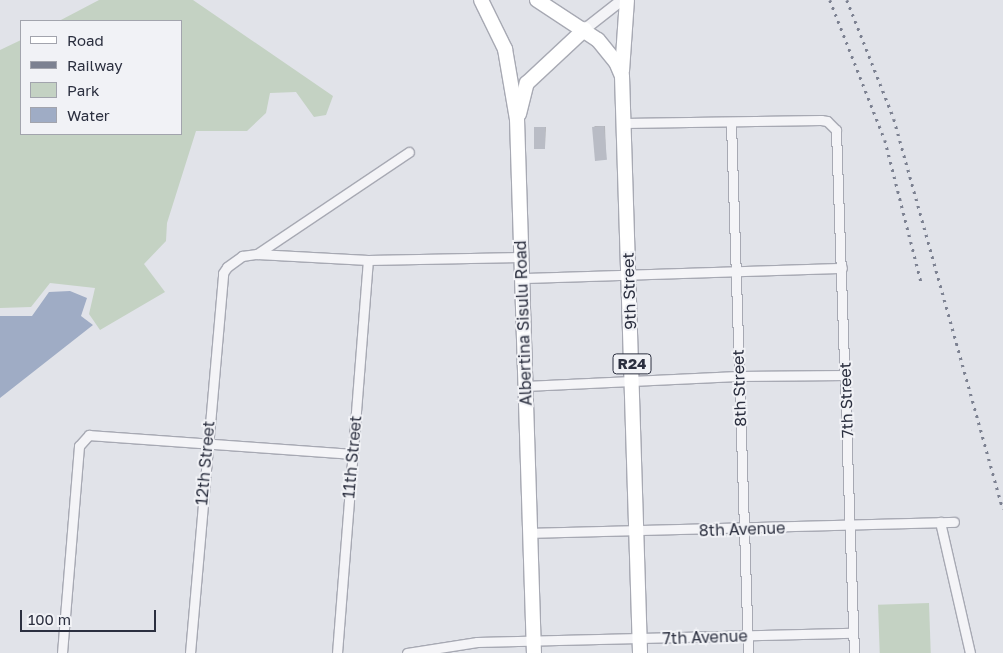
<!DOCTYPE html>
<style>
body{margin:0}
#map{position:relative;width:1003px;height:653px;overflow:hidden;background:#e1e3e9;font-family:"Golos Text",sans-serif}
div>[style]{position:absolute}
.green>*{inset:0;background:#c4d2c3;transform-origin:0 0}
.water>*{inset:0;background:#9facc5}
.shadow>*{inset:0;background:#0003}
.building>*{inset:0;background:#b9bcc5;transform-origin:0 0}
.roads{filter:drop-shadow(1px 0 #a7a9b3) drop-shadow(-1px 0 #a7a9b3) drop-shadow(0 1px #a7a9b3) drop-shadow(0 -1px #a7a9b3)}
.minor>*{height:9px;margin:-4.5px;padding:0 4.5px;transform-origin:4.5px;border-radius:4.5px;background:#f4f4f7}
.tertiary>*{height:10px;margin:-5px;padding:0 5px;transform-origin:5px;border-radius:5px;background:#f4f4f7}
.primary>*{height:14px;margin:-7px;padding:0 7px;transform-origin:7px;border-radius:7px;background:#fff}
.rail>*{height:2.5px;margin-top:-1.25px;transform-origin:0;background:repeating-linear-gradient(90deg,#7c8191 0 2.5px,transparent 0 7.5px)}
span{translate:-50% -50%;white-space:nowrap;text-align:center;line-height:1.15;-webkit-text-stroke:4px #f1f2f6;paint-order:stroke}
.shield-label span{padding:1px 4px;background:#f1f2f6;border:1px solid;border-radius:4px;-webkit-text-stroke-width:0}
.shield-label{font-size:15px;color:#2b2f3f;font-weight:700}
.street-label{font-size:16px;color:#2b2f3f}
.legend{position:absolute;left:20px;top:20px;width:162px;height:115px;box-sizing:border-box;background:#f1f2f6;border:1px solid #a2a4ad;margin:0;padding:6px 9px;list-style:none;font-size:15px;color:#2b2f3f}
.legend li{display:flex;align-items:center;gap:10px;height:25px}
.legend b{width:25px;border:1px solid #a2a4ad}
.scale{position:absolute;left:20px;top:610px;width:136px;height:22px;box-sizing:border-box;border:2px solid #2b2f3f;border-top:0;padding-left:6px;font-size:15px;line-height:18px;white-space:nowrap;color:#2b2f3f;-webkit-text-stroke:4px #f1f2f6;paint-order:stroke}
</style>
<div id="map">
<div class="green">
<div style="clip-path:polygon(99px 0,193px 0,333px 96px,326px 115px,314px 117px,296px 92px,270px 93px,266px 113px,247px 131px,196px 131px,167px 223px,166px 241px,144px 264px,165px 292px,100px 330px,89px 314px,95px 288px,50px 283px,31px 307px,0 308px,0 50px,21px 40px,21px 134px,181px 134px,181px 21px,59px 21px)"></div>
<div style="left:929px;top:603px;width:50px;height:51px;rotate:88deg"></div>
</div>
<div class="water">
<div style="clip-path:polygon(70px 291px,87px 298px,81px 316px,93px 325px,0 398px,0 316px,32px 316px,49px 292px)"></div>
</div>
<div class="shadow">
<div style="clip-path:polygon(595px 126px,605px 126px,606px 158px,594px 127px)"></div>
<div style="clip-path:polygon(536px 127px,546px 127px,545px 147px,536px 128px)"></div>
</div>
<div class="building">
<div style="left:604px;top:126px;width:34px;height:12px;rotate:85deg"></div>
<div style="left:534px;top:127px;width:11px;height:22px"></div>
</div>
<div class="roads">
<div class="minor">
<div style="left:624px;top:123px;width:197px;rotate:-0.9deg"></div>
<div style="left:821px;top:120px;width:6px;rotate:9deg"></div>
<div style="left:827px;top:121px;width:13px;rotate:45deg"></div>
<div style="left:836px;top:130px;width:523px;rotate:88.03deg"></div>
<div style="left:731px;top:123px;width:530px;rotate:88.16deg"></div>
<div style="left:257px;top:254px;width:183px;rotate:-33.9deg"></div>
<div style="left:522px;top:278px;width:320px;rotate:-1.8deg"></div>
<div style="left:525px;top:386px;width:213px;rotate:-2.7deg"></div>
<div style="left:738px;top:376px;width:107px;rotate:-0.5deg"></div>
<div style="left:940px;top:522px;width:134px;rotate:77.1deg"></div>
<div style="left:530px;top:533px;width:424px;rotate:-1.5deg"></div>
<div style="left:62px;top:653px;width:208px;rotate:-85.3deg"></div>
<div style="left:79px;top:446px;width:15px;rotate:-48deg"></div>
<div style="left:89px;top:435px;width:264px;rotate:4.1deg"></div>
<div style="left:190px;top:653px;width:381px;rotate:-85deg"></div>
<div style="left:223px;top:273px;width:7px;rotate:-56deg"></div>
<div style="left:227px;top:267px;width:19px;rotate:-36deg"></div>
<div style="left:242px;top:256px;width:15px;rotate:-8deg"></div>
<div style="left:257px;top:254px;width:111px;rotate:3.1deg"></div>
<div style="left:368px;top:260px;width:153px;rotate:-1.1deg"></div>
<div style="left:337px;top:653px;width:394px;rotate:-85.5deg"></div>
<div style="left:407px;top:653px;width:71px;rotate:-8.9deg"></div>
<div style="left:477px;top:642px;width:376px;rotate:-1.4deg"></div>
</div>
<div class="tertiary">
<div style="left:585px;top:29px;width:47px;rotate:-38.1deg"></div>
</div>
<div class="primary">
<div style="left:481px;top:0;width:55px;rotate:63.9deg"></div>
<div style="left:505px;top:49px;width:71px;rotate:80.3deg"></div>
<div style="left:517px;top:119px;width:534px;rotate:88.18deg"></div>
<div style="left:537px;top:0;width:73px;rotate:33.3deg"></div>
<div style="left:598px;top:40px;width:28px;rotate:51deg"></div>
<div style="left:616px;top:62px;width:15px;rotate:67deg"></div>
<div style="left:622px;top:76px;width:577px;rotate:88.21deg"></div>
<div style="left:622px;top:71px;width:71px;rotate:-86deg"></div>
<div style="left:519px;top:114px;width:32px;rotate:-76deg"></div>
<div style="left:527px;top:83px;width:79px;rotate:-43deg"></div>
</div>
</div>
<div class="rail">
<div style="left:830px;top:0;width:150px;rotate:68.6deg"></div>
<div style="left:885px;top:140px;width:146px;rotate:75.7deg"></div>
<div style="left:847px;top:0;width:128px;rotate:68.4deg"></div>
<div style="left:894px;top:119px;width:405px;rotate:74.4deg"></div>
</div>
<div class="shield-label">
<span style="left:632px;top:364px">R24</span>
</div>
<div class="street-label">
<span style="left:629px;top:291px;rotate:-92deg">9th Street</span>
<span style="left:523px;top:323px;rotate:-92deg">Albertina Sisulu Road</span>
<span style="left:739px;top:388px;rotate:-92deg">8th Street</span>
<span style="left:846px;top:400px;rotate:-92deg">7th Street</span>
<span style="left:352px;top:457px;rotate:-85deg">11th Street</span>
<span style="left:205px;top:463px;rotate:-85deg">12th Street</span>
<span style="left:742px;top:529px;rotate:-2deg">8th Avenue</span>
<span style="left:705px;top:637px;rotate:-2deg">7th Avenue</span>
</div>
<ul class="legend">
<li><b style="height:6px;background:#fff"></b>Road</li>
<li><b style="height:6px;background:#7c8191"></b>Railway</li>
<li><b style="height:14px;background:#c4d2c3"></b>Park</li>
<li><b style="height:14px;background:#9facc5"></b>Water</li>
</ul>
<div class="scale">100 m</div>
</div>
